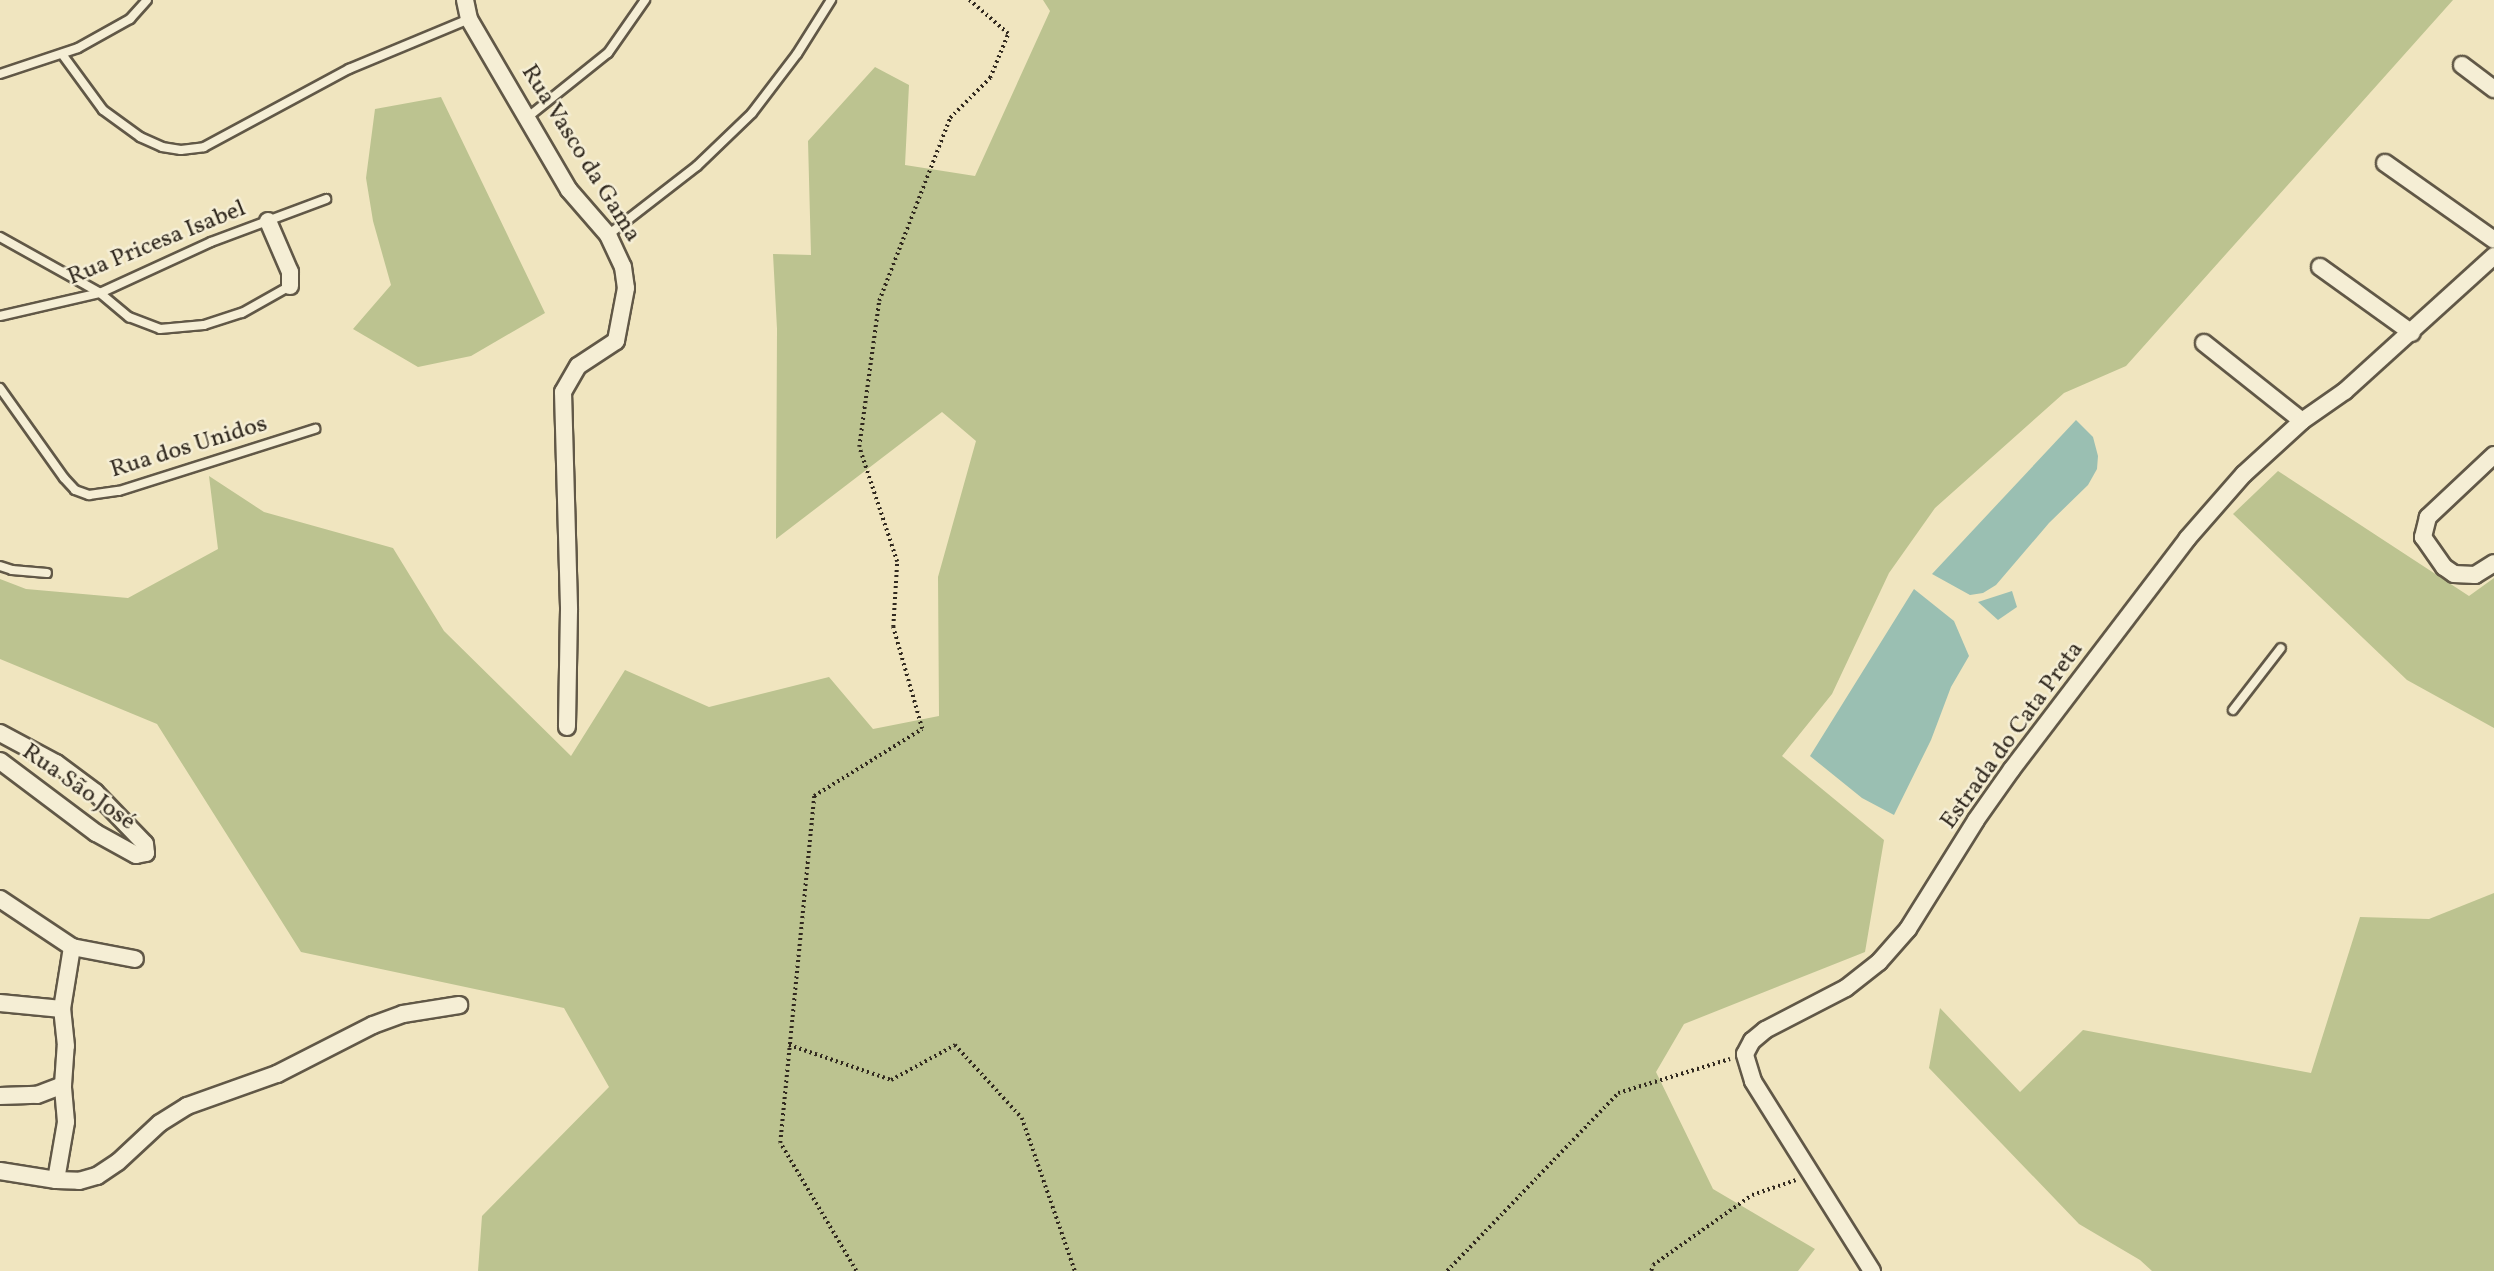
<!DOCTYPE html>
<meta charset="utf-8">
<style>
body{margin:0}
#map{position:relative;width:2494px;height:1271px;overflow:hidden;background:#f0e5bf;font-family:Vollkorn,serif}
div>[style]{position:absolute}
.green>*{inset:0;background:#bcc390}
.water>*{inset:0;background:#9abfb2}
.path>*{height:3.5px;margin-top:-1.75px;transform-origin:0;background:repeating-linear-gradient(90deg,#31291f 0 2px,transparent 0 5.5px)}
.roads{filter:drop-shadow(2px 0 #615847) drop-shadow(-2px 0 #615847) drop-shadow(0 2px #615847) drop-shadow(0 -2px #615847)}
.service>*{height:8px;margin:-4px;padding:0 4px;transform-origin:4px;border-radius:4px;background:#f5eed5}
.minor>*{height:16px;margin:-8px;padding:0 8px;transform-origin:8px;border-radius:8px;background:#f5eed5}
span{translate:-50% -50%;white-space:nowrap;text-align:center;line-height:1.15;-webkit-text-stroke:5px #f5eed5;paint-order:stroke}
.street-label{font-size:24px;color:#31291f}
</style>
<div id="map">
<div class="green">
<div style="clip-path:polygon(1043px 0,2453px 0,2126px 366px,2064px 393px,1935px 508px,1889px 573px,1832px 694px,1782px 756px,1884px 840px,1865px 952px,1684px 1024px,1656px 1072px,1713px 1189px,1815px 1249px,1798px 1271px,478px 1271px,482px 1216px,609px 1087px,564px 1008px,301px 952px,157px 724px,0 659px,0 579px,26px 589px,128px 598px,218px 549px,209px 476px,264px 512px,393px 548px,444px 631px,571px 756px,625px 670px,709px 707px,829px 677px,873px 729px,939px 716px,938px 577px,976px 441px,942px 412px,776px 539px,777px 329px,773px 254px,811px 255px,808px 141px,875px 67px,909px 85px,905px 165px,975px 176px,1050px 11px)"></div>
<div style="clip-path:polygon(441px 97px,545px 313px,471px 356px,418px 367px,353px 329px,391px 285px,373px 221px,366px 178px,375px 109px)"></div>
<div style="clip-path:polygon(2278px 471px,2469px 596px,2494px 578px,2494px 728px,2407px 680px,2233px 514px)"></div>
<div style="clip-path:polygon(2494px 893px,2494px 1271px,2152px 1271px,2140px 1260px,2079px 1224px,1929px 1068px,1940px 1008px,2020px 1092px,2083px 1030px,2311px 1073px,2360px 917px,2429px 919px)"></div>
</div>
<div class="water">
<div style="clip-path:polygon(2076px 420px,2093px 437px,2098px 456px,2097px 469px,2088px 485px,2049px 523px,1996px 585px,1983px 593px,1970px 595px,1932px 574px)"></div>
<div style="clip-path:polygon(1914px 589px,1954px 621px,1969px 656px,1951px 687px,1931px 740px,1894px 815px,1862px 798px,1810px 756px)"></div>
<div style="clip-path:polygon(2012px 591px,2017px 607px,1998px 620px,1978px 602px)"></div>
</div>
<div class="path">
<div style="left:789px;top:1045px;width:108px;rotate:18.9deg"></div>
<div style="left:891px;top:1080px;width:73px;rotate:-28.7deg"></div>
<div style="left:955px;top:1045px;width:99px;rotate:47.5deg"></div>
<div style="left:1022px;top:1118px;width:162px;rotate:70.9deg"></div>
<div style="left:856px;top:1271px;width:149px;rotate:-120.7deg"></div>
<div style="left:780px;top:1143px;width:349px;rotate:-84.4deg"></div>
<div style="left:814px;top:796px;width:127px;rotate:-31.8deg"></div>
<div style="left:922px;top:729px;width:106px;rotate:-105.9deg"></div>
<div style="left:893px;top:627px;width:65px;rotate:-86.5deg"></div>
<div style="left:897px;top:562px;width:121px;rotate:-108.3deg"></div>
<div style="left:859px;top:447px;width:147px;rotate:-82.2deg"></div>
<div style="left:879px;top:301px;width:196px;rotate:-68.8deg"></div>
<div style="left:950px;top:118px;width:57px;rotate:-45deg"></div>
<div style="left:990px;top:78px;width:48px;rotate:-67.8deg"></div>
<div style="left:1008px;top:34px;width:52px;rotate:-138.9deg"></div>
<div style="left:1447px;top:1271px;width:247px;rotate:-46.1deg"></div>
<div style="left:1618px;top:1093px;width:117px;rotate:-16.9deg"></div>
<div style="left:1651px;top:1271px;width:6px;rotate:-72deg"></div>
<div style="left:1653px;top:1265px;width:121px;rotate:-35.3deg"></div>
<div style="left:1752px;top:1195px;width:46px;rotate:-18.8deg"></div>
</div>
<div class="roads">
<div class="service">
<div style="left:62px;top:54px;width:69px;rotate:53.8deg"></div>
<div style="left:103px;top:110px;width:46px;rotate:36.1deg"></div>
<div style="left:140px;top:137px;width:24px;rotate:24deg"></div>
<div style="left:162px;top:147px;width:19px;rotate:9deg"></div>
<div style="left:181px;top:150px;width:23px;rotate:-7deg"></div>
<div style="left:204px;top:147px;width:165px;rotate:-28.3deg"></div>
<div style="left:349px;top:69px;width:130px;rotate:-22.6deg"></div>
<div style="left:0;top:74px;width:82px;rotate:-18.4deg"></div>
<div style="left:78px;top:48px;width:60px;rotate:-29.1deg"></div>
<div style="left:130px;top:19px;width:25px;rotate:-48deg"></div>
<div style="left:528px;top:117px;width:102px;rotate:-38.7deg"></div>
<div style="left:608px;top:53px;width:65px;rotate:-55.1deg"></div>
<div style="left:608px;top:235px;width:113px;rotate:-37.8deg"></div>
<div style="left:697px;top:166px;width:76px;rotate:-43.9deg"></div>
<div style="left:752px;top:113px;width:74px;rotate:-52.7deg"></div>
<div style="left:797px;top:54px;width:64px;rotate:-57.8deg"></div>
<div style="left:0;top:237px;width:115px;rotate:29.2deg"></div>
<div style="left:100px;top:293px;width:38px;rotate:40deg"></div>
<div style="left:129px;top:317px;width:33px;rotate:21deg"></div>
<div style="left:160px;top:329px;width:44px;rotate:-5.2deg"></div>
<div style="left:204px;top:325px;width:40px;rotate:-18deg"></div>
<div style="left:242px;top:313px;width:55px;rotate:-29.4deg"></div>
<div style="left:0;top:316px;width:103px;rotate:-13deg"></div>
<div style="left:100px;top:293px;width:122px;rotate:-24.7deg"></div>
<div style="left:211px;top:242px;width:123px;rotate:-20.5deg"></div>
<div style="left:0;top:388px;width:110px;rotate:54.6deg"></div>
<div style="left:64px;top:478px;width:16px;rotate:47deg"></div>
<div style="left:75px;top:490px;width:15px;rotate:20deg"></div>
<div style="left:89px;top:495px;width:30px;rotate:-8deg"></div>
<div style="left:119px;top:491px;width:206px;rotate:-17.6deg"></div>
<div style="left:0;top:566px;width:13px;rotate:18deg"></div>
<div style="left:12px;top:570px;width:35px;rotate:5deg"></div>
<div style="left:2233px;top:710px;width:78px;rotate:-52.3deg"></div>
</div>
<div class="minor">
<div style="left:465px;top:0;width:19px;rotate:78deg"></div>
<div style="left:469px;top:19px;width:198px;rotate:59.7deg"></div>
<div style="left:569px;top:190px;width:60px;rotate:49.1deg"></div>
<div style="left:608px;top:235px;width:35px;rotate:65deg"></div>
<div style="left:623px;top:267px;width:21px;rotate:82deg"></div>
<div style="left:626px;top:288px;width:54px;rotate:100.7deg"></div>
<div style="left:616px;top:341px;width:45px;rotate:146.7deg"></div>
<div style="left:578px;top:366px;width:30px;rotate:120deg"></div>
<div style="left:563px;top:392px;width:218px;rotate:88.4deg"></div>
<div style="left:569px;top:610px;width:117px;rotate:91deg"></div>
<div style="left:2462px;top:65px;width:40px;rotate:37deg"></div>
<div style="left:2385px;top:163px;width:133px;rotate:35.2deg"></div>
<div style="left:268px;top:221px;width:56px;rotate:66.7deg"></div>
<div style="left:290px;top:272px;width:14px;rotate:90deg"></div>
<div style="left:2320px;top:267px;width:113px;rotate:35.7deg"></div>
<div style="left:2204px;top:343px;width:125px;rotate:38.5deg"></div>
<div style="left:2494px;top:455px;width:91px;rotate:136.8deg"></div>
<div style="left:2428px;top:517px;width:21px;rotate:104deg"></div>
<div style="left:2423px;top:537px;width:37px;rotate:55deg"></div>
<div style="left:2444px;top:567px;width:12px;rotate:35deg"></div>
<div style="left:2454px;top:574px;width:21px;rotate:3deg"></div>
<div style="left:2475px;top:575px;width:22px;rotate:-32deg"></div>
<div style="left:0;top:733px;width:64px;rotate:28.2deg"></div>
<div style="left:56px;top:763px;width:49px;rotate:36.6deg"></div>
<div style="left:95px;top:792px;width:72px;rotate:46.1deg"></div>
<div style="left:145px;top:844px;width:9px;rotate:84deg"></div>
<div style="left:146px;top:853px;width:10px;rotate:169deg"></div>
<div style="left:136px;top:855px;width:46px;rotate:-151.2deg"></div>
<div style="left:96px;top:833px;width:120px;rotate:-143.1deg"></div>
<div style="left:0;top:899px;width:87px;rotate:33.7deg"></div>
<div style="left:72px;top:947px;width:64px;rotate:10.8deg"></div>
<div style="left:0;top:1003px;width:62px;rotate:5.5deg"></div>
<div style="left:0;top:1096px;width:37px;rotate:-2deg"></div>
<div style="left:37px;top:1095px;width:28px;rotate:-21deg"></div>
<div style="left:63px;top:1085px;width:39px;rotate:-86deg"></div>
<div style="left:66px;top:1046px;width:37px;rotate:-96deg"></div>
<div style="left:62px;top:1009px;width:63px;rotate:-80.8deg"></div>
<div style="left:0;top:1171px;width:57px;rotate:9.1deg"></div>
<div style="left:56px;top:1180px;width:23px;rotate:2deg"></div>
<div style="left:79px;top:1181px;width:19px;rotate:-16deg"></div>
<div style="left:97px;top:1176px;width:25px;rotate:-34deg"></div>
<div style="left:118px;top:1162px;width:57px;rotate:-42.9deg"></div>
<div style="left:160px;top:1123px;width:32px;rotate:-32deg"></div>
<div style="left:187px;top:1106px;width:96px;rotate:-19.6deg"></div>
<div style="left:277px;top:1074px;width:108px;rotate:-27deg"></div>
<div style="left:373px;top:1025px;width:32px;rotate:-20deg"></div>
<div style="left:403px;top:1014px;width:57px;rotate:-9.1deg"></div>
<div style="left:56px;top:1180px;width:59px;rotate:-80.2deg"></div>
<div style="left:66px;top:1122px;width:37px;rotate:-95deg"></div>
<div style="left:1872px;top:1271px;width:224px;rotate:-122.1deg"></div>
<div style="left:1753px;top:1081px;width:28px;rotate:-107deg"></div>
<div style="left:1745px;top:1054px;width:15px;rotate:-62deg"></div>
<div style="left:1752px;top:1041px;width:17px;rotate:-40deg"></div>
<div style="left:1765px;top:1030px;width:91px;rotate:-27.4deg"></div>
<div style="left:1846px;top:988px;width:42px;rotate:-38.2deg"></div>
<div style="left:1879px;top:962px;width:44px;rotate:-48.7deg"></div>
<div style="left:1908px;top:929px;width:128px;rotate:-58deg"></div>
<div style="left:1976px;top:820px;width:62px;rotate:-54.8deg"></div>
<div style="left:2012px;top:769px;width:289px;rotate:-52.7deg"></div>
<div style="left:2187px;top:539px;width:86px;rotate:-48.8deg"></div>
<div style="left:2244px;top:474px;width:79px;rotate:-42.4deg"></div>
<div style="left:2302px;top:421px;width:52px;rotate:-34.9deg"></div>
<div style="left:2345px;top:391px;width:201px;rotate:-42.2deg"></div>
</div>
</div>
<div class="street-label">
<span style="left:580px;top:154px;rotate:58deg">Rua Vasco da Gama</span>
<span style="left:157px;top:244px;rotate:-22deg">Rua Pricesa Isabel</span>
<span style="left:189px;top:448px;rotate:-17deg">Rua dos Unidos</span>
<span style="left:2013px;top:736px;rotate:-54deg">Estrada do Cata Preta</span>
<span style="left:78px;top:788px;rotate:35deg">Rua São José</span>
</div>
</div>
